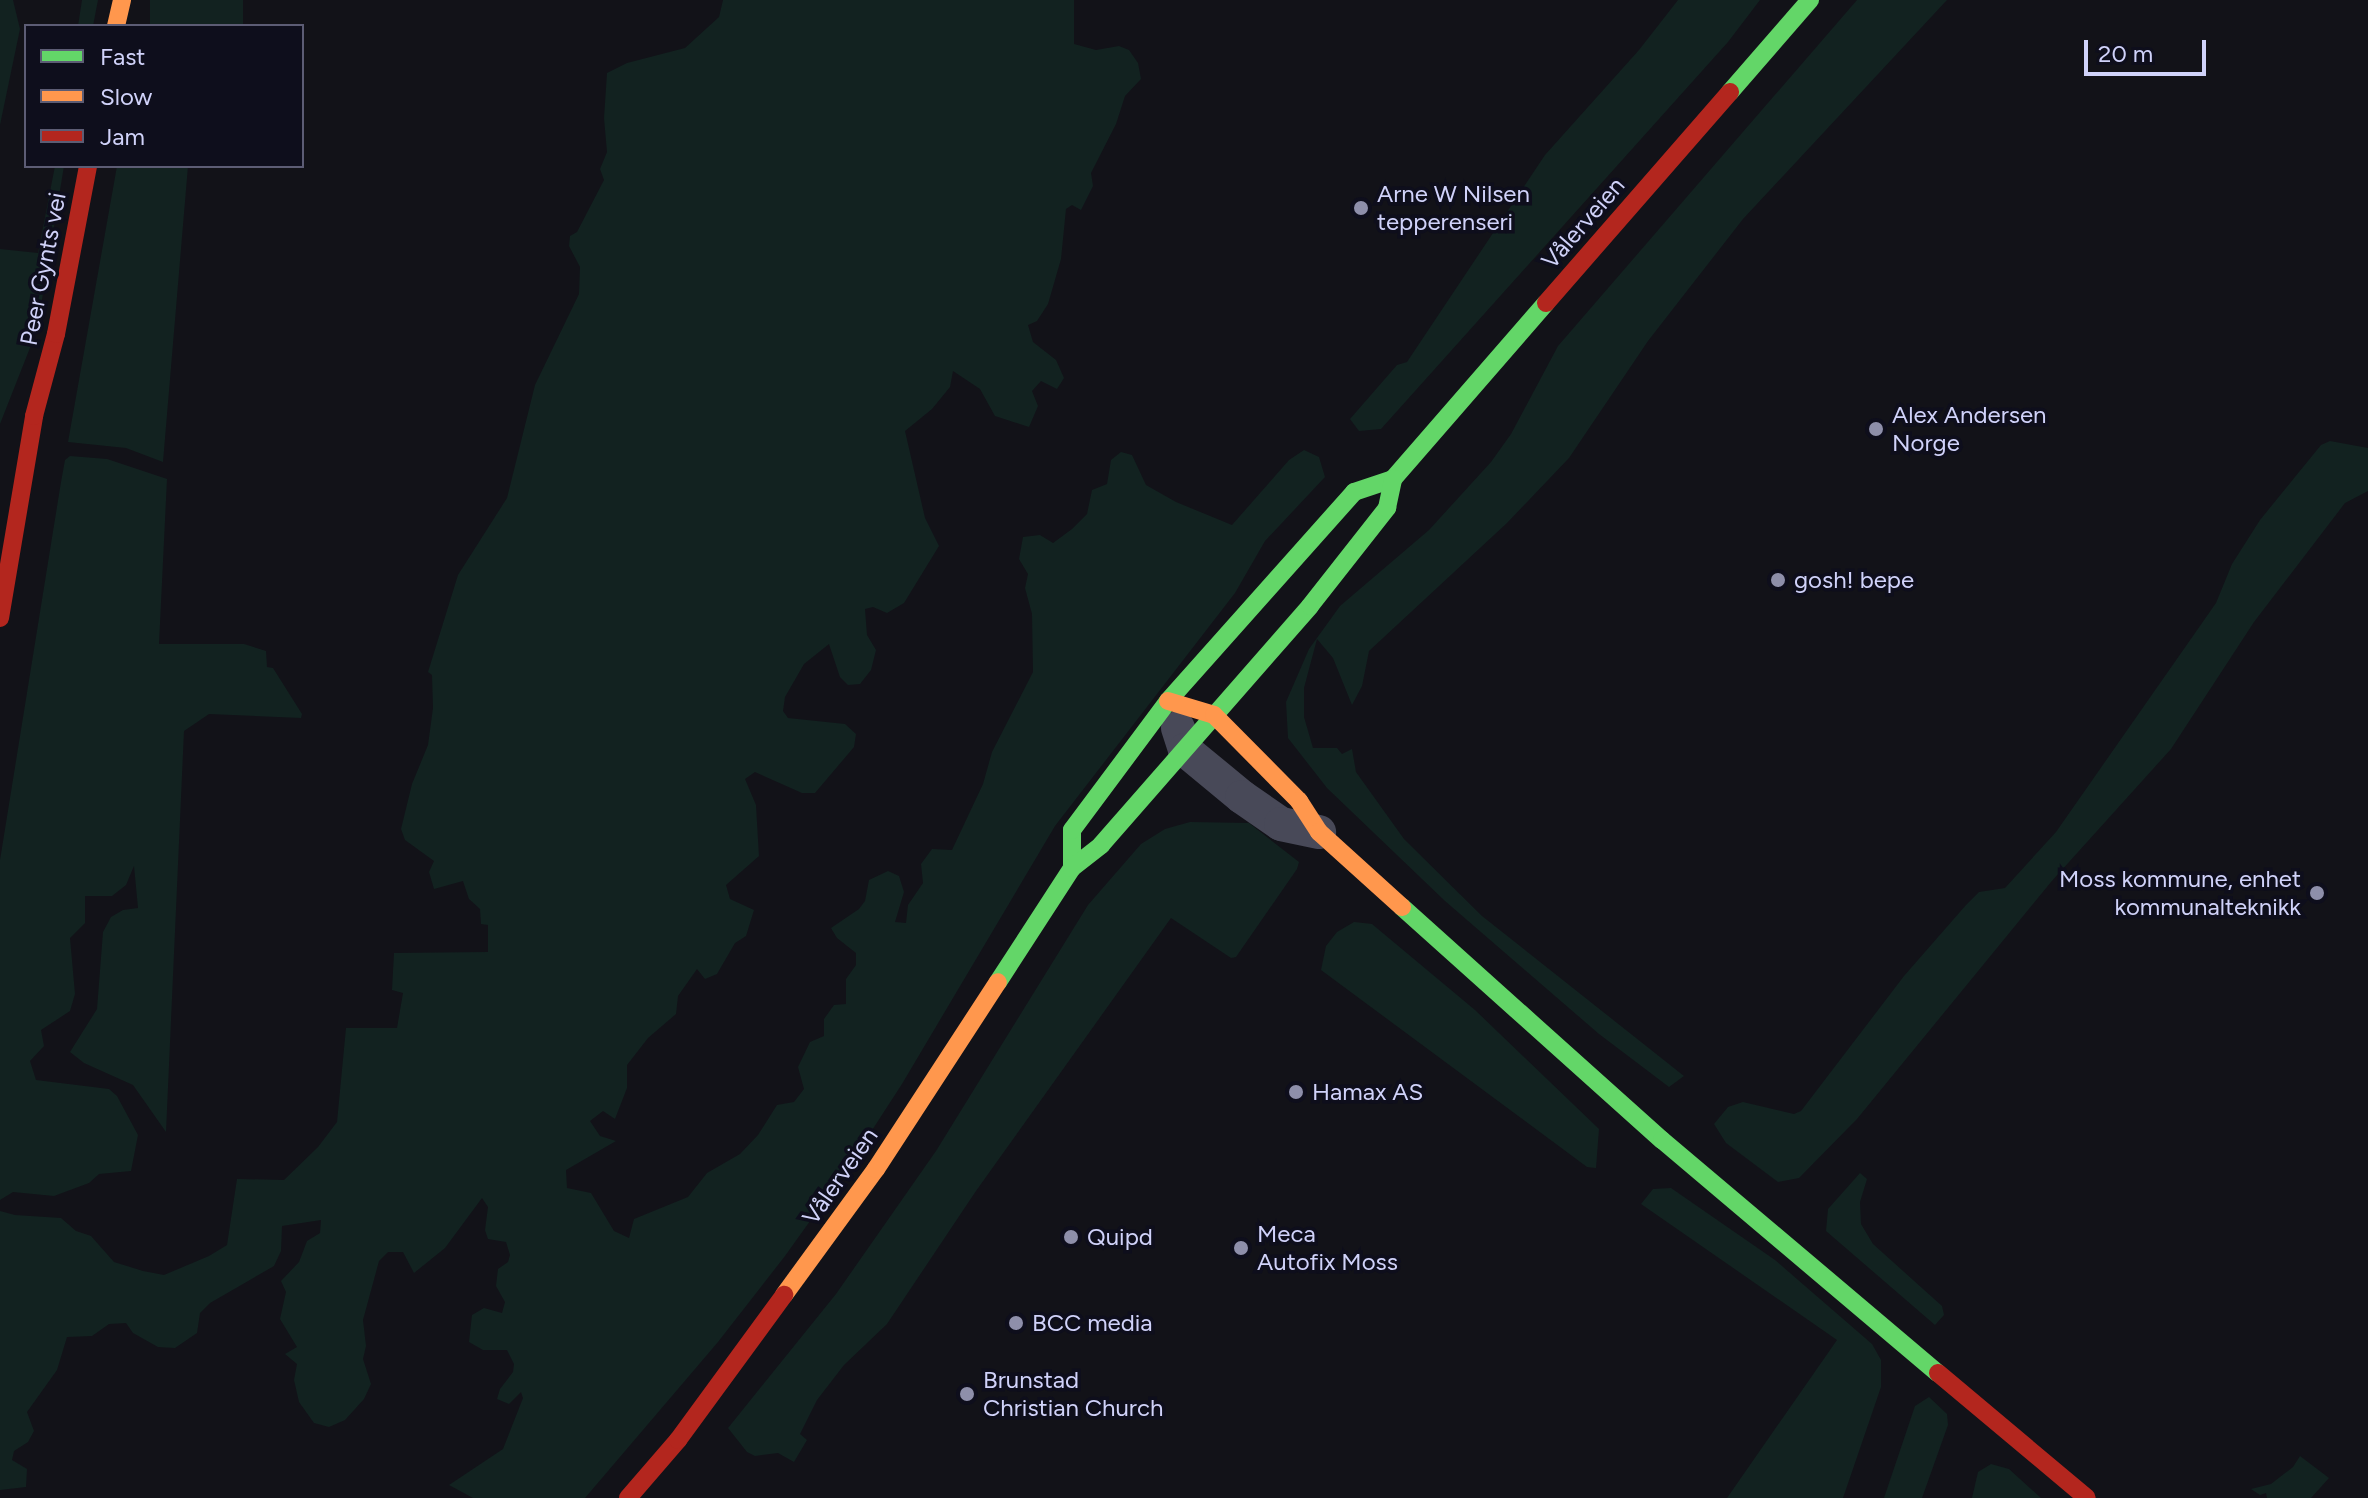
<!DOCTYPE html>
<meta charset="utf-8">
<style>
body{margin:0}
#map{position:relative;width:2368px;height:1498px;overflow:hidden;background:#121218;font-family:Figtree,sans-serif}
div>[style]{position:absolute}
.green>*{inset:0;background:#122220;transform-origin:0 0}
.street>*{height:34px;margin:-17px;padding:0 17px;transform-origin:17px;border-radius:17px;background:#484958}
.fast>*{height:18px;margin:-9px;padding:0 9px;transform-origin:9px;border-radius:9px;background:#63d668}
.slow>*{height:18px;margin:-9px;padding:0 9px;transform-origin:9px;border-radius:9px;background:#ff974d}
.jam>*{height:18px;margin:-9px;padding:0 9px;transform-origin:9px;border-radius:9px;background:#b3261e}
.dots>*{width:22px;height:22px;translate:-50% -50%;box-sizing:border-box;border:4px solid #0e0e1c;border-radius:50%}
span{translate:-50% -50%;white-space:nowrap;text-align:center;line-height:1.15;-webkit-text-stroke:7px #0e0e1c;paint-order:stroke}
.poi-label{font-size:24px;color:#d0d2f9}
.left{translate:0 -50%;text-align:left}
.right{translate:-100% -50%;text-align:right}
.street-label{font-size:24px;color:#d0d2f9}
.legend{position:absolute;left:24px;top:24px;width:280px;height:144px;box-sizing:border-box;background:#0e0e1c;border:2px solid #5c5c74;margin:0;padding:10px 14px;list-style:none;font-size:24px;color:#d0d2f9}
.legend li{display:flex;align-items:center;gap:16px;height:40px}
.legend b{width:40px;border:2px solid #5c5c74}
.scale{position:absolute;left:2084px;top:40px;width:122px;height:36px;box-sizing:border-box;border:4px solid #d0d2f9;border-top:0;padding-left:10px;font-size:24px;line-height:28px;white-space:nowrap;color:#d0d2f9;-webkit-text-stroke:6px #0e0e1c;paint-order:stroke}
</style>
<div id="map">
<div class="green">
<div style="clip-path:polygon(0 0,13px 0,20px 29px,0 125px)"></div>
<div style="clip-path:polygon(82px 0,98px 0,93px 26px,78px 26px)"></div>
<div style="left:150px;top:0;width:93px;height:27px"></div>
<div style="clip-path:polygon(723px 0,1074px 0,1074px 44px,1096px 50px,1119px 46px,1129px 50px,1138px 63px,1141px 79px,1125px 96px,1116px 124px,1091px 173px,1093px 186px,1081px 210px,1072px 205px,1066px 209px,1061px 259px,1048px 304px,1037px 321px,1028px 325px,1033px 342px,1056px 360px,1064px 378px,1057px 389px,1041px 381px,1032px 391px,1038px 406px,1029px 427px,995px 416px,980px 389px,953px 371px,950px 387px,932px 409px,905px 431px,925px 518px,939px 546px,904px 603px,887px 613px,873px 607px,865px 609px,867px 635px,876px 650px,871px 670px,860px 684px,848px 685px,840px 677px,829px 644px,804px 664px,785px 697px,783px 711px,788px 718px,845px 724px,856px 734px,854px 747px,815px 793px,802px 793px,755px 772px,745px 779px,756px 805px,759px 856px,726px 885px,730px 899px,754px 910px,746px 936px,735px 943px,717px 974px,705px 979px,697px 969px,678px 996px,676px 1014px,648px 1038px,627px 1065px,627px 1088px,615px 1119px,603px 1111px,590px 1121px,600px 1136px,616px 1141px,566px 1170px,567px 1188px,591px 1193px,614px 1231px,629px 1238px,634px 1219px,688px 1197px,707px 1173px,740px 1154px,758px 1135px,777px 1105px,794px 1102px,804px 1089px,798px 1067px,810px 1042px,824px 1036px,824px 1019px,834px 1005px,846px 1004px,846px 979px,856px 965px,856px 953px,837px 938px,831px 928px,859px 909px,865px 901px,869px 880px,888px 871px,899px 876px,904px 892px,895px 922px,906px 923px,908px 905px,923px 883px,921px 864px,932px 849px,952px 850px,983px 784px,992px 752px,1033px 672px,1032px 614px,1025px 588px,1028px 574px,1019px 559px,1023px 537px,1040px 535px,1053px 543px,1072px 529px,1087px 514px,1092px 490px,1107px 484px,1111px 460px,1121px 452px,1132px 455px,1146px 485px,1176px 502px,1232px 525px,1289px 460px,1304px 450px,1319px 457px,1325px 477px,1265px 541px,1235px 593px,1055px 826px,902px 1084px,843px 1175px,785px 1256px,718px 1342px,585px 1498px,473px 1498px,449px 1485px,503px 1449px,523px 1398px,521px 1392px,509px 1404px,497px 1399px,500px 1389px,513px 1372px,514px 1364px,507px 1350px,483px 1350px,469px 1342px,472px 1315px,484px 1308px,502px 1313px,505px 1302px,496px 1286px,498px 1269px,508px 1262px,510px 1255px,506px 1242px,488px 1239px,485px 1230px,488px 1207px,482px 1198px,445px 1248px,414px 1273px,403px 1252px,388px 1252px,379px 1261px,363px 1320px,366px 1346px,363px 1359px,371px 1384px,364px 1399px,345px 1420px,329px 1427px,314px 1423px,299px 1402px,294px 1380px,297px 1364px,285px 1354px,297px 1347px,280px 1319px,286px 1292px,281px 1281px,299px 1262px,307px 1241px,320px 1233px,321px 1220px,282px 1226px,281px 1251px,274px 1266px,210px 1303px,200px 1313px,197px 1333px,175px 1348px,158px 1347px,133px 1333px,126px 1323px,109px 1324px,92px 1336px,67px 1337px,57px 1370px,27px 1412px,34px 1431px,28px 1442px,14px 1451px,12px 1460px,27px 1469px,26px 1487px,0 1490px,0 1211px,15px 1215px,61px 1218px,76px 1231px,91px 1236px,114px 1262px,143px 1271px,164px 1275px,209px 1256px,227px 1245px,237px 1179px,284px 1180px,318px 1147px,337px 1122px,346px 1028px,397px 1028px,403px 993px,392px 990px,394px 953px,488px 952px,488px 925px,481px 924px,480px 909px,469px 899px,463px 881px,434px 889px,429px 872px,434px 861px,405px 840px,401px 829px,412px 784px,428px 745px,433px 708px,432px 675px,428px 672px,458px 575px,507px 498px,535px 385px,579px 294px,580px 267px,569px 246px,570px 236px,577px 232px,604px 180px,600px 169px,607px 152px,604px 118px,607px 73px,627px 63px,685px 48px,719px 17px)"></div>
<div style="clip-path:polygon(1678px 0,1760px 0,1728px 42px,1381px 429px,1359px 431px,1350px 419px,1397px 365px,1407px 362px,1545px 155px,1639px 50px)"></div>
<div style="clip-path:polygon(1857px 0,1947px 0,1743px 219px,1648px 341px,1569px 458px,1507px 523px,1369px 651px,1362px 686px,1352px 705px,1333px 658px,1317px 639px,1304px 688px,1304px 717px,1313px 748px,1337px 748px,1342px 754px,1352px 749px,1356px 772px,1404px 839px,1482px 916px,1684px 1076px,1669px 1087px,1599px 1034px,1445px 901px,1327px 788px,1288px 738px,1286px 702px,1309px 649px,1340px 606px,1429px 530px,1491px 462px,1511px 434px,1558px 346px)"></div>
<div style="clip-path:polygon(55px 166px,64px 166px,37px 330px,0 424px,0 249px,38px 253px)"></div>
<div style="clip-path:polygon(117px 166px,188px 166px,163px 462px,126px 448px,68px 442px)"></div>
<div style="clip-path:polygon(2330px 441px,2368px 448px,2368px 491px,2345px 503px,2254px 622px,2171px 749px,2051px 882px,1857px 1119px,1799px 1178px,1778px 1182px,1726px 1143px,1714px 1124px,1728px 1107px,1743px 1102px,1794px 1114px,1801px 1111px,1904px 976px,1966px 905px,1979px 892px,2005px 888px,2056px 832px,2216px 603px,2232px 564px,2260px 520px,2321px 445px)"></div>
<div style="clip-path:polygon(70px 456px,107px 459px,167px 479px,159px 644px,244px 644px,266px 651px,267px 667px,273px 668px,302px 714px,301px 718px,209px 714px,184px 731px,166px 1132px,133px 1085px,84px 1063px,70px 1052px,97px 1009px,103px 932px,111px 917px,123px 910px,138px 908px,134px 866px,126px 885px,112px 896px,85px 896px,85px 923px,70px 938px,75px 994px,70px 1011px,41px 1030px,44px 1046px,30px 1061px,36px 1080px,109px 1089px,117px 1096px,138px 1135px,131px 1171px,99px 1174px,89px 1183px,54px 1196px,13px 1192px,0 1200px,0 860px,61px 482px,65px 460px)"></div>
<div style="clip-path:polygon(1190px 822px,1249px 823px,1299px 862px,1297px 869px,1236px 957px,1231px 958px,1171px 918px,976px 1191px,887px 1324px,844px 1365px,817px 1400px,800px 1434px,807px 1440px,794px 1462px,778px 1453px,755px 1456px,747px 1452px,728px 1428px,836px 1294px,936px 1151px,1088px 905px,1141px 844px,1165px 829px)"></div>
<div style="clip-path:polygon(1354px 922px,1372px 924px,1475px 1010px,1599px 1129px,1596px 1168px,1587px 1167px,1321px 970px,1326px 946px,1337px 932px)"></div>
<div style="clip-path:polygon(1860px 1173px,1867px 1179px,1860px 1202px,1861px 1224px,1873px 1244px,1942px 1306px,1944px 1315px,1935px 1325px,1826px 1231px,1828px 1209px)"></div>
<div style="clip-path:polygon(1671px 1188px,1775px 1260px,1872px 1344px,1881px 1360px,1881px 1387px,1843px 1498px,1727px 1498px,1837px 1340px,1641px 1204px,1653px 1189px)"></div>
<div style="clip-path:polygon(1929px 1397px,1947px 1414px,1948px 1425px,1922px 1498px,1884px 1498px,1915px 1406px)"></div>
<div style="clip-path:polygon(2300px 1456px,2329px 1478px,2311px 1498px,2267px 1498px,2266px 1493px,2260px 1495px,2251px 1489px,2271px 1484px,2293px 1467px)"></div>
<div style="clip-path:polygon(1991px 1464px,2009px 1469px,2041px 1498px,1972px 1498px,1978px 1472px)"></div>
</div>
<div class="street">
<div style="left:1178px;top:728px;width:23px;rotate:72deg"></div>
<div style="left:1185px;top:750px;width:74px;rotate:39.5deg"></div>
<div style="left:1242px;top:797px;width:47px;rotate:34.7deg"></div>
<div style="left:1281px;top:824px;width:39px;rotate:12deg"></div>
</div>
<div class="fast">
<div style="left:1730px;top:92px;width:122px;rotate:-49deg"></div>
<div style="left:1072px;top:868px;width:38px;rotate:-90deg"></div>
<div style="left:1072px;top:830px;width:161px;rotate:-53.3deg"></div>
<div style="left:1168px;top:701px;width:280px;rotate:-48.3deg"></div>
<div style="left:1354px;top:492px;width:41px;rotate:-18.4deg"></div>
<div style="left:1393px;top:479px;width:233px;rotate:-49deg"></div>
<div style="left:1402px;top:907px;width:349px;rotate:41.9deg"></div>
<div style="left:1662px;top:1140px;width:361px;rotate:40.2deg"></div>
<div style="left:998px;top:982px;width:136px;rotate:-57deg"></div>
<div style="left:1072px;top:868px;width:37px;rotate:-38deg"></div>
<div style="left:1101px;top:845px;width:317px;rotate:-48.8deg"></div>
<div style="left:1310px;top:606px;width:125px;rotate:-51.8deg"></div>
<div style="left:1387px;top:508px;width:30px;rotate:-78deg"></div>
</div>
<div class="slow">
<div style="left:116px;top:26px;width:27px;rotate:-77deg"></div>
<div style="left:1168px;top:701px;width:48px;rotate:16.9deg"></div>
<div style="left:1214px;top:715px;width:121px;rotate:45.3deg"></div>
<div style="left:1299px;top:801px;width:37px;rotate:57deg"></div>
<div style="left:1319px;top:832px;width:112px;rotate:42.1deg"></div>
<div style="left:784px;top:1295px;width:156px;rotate:-53.9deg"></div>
<div style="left:876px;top:1169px;width:223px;rotate:-56.9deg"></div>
</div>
<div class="jam">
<div style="left:1546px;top:303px;width:280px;rotate:-48.9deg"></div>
<div style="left:0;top:618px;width:205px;rotate:-80.4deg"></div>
<div style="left:34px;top:416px;width:85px;rotate:-75deg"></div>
<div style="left:56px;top:334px;width:171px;rotate:-79.2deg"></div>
<div style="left:1938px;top:1373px;width:194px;rotate:40deg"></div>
<div style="left:628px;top:1498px;width:77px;rotate:-49.2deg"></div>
<div style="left:678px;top:1440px;width:180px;rotate:-53.8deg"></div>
</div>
<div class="dots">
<div style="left:1361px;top:208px;background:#8e8faa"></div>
<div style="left:1876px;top:429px;background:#8e8faa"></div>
<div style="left:1778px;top:580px;background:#8e8faa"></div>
<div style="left:2317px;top:893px;background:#8e8faa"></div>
<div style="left:1296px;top:1092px;background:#8e8faa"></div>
<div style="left:1071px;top:1237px;background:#8e8faa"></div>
<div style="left:1241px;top:1248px;background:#8e8faa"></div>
<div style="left:1016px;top:1323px;background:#8e8faa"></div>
<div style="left:967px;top:1394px;background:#8e8faa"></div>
</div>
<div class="poi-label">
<span class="left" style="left:1377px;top:208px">Arne W Nilsen<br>tepperenseri</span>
<span class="left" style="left:1892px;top:429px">Alex Andersen<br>Norge</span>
<span class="left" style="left:1794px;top:580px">gosh! bepe</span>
<span class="right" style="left:2301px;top:893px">Moss kommune, enhet<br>kommunalteknikk</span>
<span class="left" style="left:1312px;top:1092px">Hamax AS</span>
<span class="left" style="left:1257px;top:1248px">Meca<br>Autofix Moss</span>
<span class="left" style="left:1087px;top:1237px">Quipd</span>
<span class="left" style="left:1032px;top:1323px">BCC media</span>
<span class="left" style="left:983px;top:1394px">Brunstad<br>Christian Church</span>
</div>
<div class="street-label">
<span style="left:1583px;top:223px;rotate:-49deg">Vålerveien</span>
<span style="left:43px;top:269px;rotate:-79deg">Peer Gynts vei</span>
<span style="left:840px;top:1176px;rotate:-55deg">Vålerveien</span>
</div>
<ul class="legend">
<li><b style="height:10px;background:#63d668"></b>Fast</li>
<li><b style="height:10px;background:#ff974d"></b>Slow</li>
<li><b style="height:10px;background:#b3261e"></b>Jam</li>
</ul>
<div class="scale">20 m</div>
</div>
